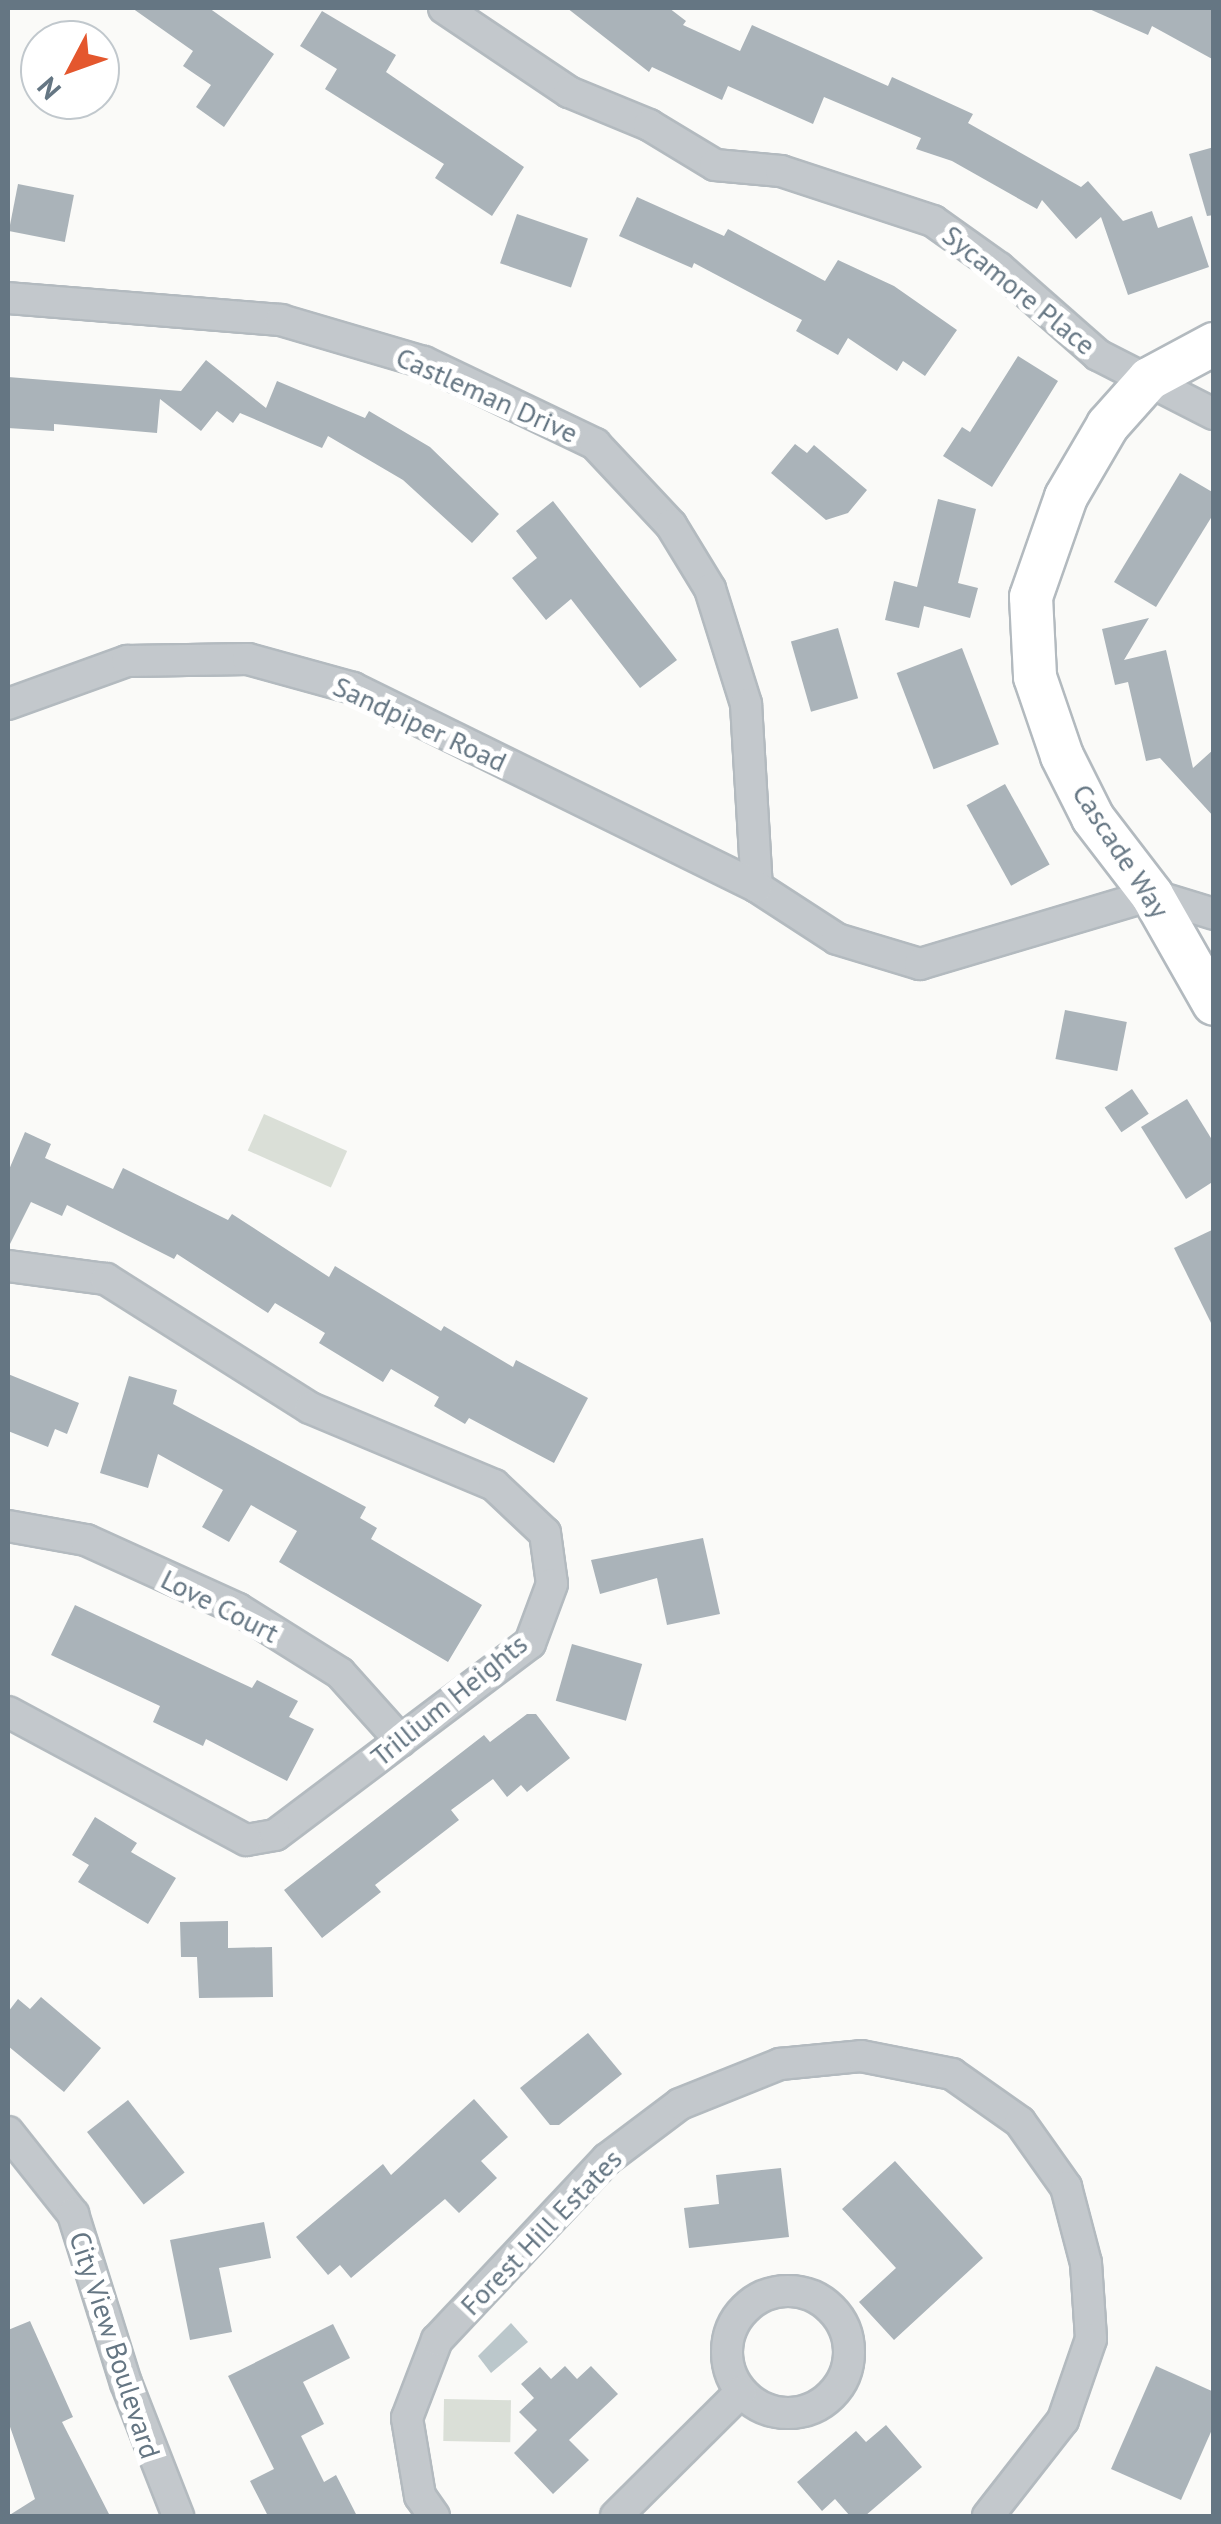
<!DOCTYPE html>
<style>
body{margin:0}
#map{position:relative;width:1221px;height:2524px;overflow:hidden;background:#fafaf8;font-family:"PT Sans",sans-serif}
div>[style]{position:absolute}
.green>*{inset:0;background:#dadfd7;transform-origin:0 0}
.water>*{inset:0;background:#bbc7cb}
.building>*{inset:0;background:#aab3b9;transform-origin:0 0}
.roads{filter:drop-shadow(2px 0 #b3babf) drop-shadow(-2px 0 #b3babf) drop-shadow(0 2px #b3babf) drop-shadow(0 -2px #b3babf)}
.street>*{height:30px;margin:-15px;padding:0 15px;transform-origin:15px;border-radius:15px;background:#c3c8cc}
.street>.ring{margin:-15px;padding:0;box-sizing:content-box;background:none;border:30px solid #c3c8cc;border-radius:50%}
.secondary>*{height:42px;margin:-21px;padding:0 21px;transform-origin:21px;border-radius:21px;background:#fff}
span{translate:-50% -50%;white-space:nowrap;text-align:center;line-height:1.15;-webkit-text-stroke:10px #fff;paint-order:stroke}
.street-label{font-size:28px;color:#657683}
.frame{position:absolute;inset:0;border:10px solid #657683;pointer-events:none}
.north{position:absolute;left:20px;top:20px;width:100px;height:100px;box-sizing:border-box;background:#fff;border:2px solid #c1c8cd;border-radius:50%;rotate:229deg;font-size:28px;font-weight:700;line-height:40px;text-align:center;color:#657683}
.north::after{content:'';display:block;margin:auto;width:35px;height:45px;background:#e4572e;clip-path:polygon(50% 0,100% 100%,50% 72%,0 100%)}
</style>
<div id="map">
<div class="green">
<div style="left:264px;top:1114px;width:91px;height:40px;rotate:24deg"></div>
<div style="left:444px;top:2399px;width:67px;height:42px;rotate:1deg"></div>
</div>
<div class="water">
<div style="clip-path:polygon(511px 2323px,528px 2342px,491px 2373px,478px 2356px)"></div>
</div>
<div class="building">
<div style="clip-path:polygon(132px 8px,209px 8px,274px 54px,224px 127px,196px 107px,211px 85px,183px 66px,193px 51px)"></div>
<div style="clip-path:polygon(567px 8px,669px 8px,686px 21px,683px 25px,740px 51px,752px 25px,888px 86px,892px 77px,973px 114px,968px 123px,1081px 187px,1088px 181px,1123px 221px,1152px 211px,1158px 228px,1192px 216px,1209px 267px,1128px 295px,1101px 217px,1076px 239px,1042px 200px,1037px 209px,952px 161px,916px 149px,921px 138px,824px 97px,813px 124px,728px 86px,722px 100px,652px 67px,649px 72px)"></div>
<div style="clip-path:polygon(1087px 8px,1214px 8px,1214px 60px,1152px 26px,1148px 35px)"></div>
<div style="clip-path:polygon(322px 11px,396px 55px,386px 72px,524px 167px,492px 216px,435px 178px,444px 164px,325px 89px,337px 69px,300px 46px)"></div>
<div style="clip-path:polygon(1214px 147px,1214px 215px,1207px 216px,1189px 154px)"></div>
<div style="left:18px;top:184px;width:57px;height:48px;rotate:11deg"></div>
<div style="clip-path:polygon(637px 197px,724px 236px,728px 229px,825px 281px,838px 260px,894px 286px,957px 330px,925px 376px,903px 361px,897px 371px,848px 338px,838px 355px,796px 331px,802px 320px,694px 263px,692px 268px,619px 236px)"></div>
<div style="left:517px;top:214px;width:75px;height:52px;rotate:19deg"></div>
<div style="clip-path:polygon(1018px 356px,1058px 381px,992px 487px,943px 456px,962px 427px,970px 432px)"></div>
<div style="clip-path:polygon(206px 360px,266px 408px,277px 381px,365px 418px,369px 411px,430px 447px,499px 514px,472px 543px,403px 480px,328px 436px,322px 448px,240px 413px,233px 423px,217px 411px,201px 431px,160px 399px,157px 433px,54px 424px,54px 431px,8px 428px,8px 377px,181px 391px)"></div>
<div style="clip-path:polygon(795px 444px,807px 453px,814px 445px,867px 490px,848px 513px,826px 520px,771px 473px)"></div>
<div style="clip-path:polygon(1180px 473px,1214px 493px,1214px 513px,1156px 607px,1114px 582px)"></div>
<div style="clip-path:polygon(938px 499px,976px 509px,958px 583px,978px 588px,970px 618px,924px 606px,919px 628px,885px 620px,894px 581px,917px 587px)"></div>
<div style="clip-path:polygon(553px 501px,677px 660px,640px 688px,571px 599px,546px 620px,512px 578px,537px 558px,516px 531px)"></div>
<div style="clip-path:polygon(1149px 618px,1124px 660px,1166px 650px,1193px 768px,1214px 749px,1214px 817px,1160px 758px,1146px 761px,1128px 682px,1115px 685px,1102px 629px)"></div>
<div style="left:838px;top:628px;width:73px;height:49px;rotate:74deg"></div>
<div style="left:962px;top:648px;width:103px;height:70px;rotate:69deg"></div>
<div style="left:1005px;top:784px;width:92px;height:44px;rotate:61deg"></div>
<div style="left:1065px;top:1010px;width:63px;height:50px;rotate:11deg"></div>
<div style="left:1132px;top:1089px;width:30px;height:33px;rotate:56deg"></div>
<div style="clip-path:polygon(1187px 1099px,1214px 1143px,1214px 1181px,1186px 1199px,1141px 1127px)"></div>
<div style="clip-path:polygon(25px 1132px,51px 1144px,45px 1158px,113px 1189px,123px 1168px,228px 1220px,232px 1214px,329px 1277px,335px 1266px,441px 1331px,444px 1326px,513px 1367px,516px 1360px,588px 1398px,554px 1463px,469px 1418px,465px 1424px,434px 1406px,439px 1397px,391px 1369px,383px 1382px,319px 1343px,325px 1333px,275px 1303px,268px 1313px,177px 1254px,174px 1259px,67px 1205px,62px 1216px,31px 1202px,8px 1248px,8px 1172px)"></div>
<div style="clip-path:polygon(1214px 1229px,1214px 1329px,1174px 1248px)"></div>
<div style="clip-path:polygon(8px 1374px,79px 1403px,67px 1434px,55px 1429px,48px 1447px,8px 1431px)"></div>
<div style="clip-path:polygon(129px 1376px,177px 1390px,173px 1404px,366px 1507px,360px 1518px,377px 1528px,371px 1539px,482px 1605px,448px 1662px,279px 1562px,297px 1531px,251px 1505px,229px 1542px,202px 1527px,223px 1490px,158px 1454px,148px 1488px,100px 1473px)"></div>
<div style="clip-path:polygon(703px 1538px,720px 1614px,667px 1625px,657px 1578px,600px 1594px,591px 1560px)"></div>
<div style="clip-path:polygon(75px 1605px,252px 1688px,257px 1680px,298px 1701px,289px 1717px,314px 1729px,287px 1781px,206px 1739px,203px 1746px,153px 1722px,160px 1706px,51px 1655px)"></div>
<div style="left:572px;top:1644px;width:73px;height:59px;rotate:16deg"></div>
<div style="clip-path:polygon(527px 1714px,536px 1714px,570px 1758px,527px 1792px,521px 1785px,507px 1797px,493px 1779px,451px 1810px,459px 1820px,375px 1885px,381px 1892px,322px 1938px,284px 1890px,484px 1735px,490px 1742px)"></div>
<div style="clip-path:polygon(95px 1817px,137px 1843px,131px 1852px,176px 1878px,148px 1924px,78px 1882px,89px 1865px,72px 1855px)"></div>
<div style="clip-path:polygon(228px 1921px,228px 1948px,272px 1947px,273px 1997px,199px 1998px,197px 1957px,181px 1957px,180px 1922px)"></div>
<div style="clip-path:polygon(41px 1997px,101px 2048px,64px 2092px,8px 2046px,8px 2012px,18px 1999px,30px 2009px)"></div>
<div style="clip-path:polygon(588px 2033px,622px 2074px,559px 2125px,550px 2125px,520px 2088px)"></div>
<div style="clip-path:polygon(474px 2099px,508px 2137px,481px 2161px,497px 2178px,459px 2213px,445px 2199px,351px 2278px,340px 2265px,328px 2275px,296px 2237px,383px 2164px,391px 2175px)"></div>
<div style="left:128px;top:2100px;width:92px;height:52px;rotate:52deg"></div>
<div style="clip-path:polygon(895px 2161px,983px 2258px,894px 2340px,859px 2302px,896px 2268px,842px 2209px)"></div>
<div style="clip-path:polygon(781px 2168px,789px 2237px,689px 2248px,684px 2208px,719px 2204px,716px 2175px)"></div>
<div style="clip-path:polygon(264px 2222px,271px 2258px,219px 2268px,232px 2332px,190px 2340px,170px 2240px)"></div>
<div style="clip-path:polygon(30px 2321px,73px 2417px,62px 2422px,110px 2516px,8px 2516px,35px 2499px,8px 2421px,8px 2330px)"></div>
<div style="clip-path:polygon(333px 2324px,350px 2358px,303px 2382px,324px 2424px,301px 2436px,324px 2482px,336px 2475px,357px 2516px,268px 2516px,250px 2481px,274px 2469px,228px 2376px)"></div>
<div style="clip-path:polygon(565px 2366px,577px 2379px,591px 2366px,618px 2394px,569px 2440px,589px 2460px,553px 2494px,514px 2453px,537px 2430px,519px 2412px,534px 2398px,521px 2384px,540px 2367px,551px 2379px)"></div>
<div style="clip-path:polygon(1156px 2366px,1214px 2392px,1214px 2425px,1181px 2500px,1111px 2469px)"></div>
<div style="clip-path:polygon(886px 2425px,922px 2467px,865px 2516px,850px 2516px,835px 2499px,822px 2511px,797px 2482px,856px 2431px,866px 2442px)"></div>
</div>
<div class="roads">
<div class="street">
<div style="left:444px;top:8px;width:151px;rotate:33.9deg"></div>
<div style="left:569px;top:92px;width:87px;rotate:22.4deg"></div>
<div style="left:649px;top:125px;width:77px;rotate:31.2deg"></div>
<div style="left:715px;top:165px;width:66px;rotate:5.2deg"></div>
<div style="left:781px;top:171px;width:160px;rotate:18.2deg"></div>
<div style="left:933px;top:221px;width:81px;rotate:35.5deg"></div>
<div style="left:999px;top:268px;width:132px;rotate:41.3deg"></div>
<div style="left:1098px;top:355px;width:130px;rotate:27deg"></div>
<div style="left:8px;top:298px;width:274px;rotate:4.6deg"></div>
<div style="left:281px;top:320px;width:149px;rotate:16.4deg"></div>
<div style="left:424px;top:362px;width:190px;rotate:25.6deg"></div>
<div style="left:595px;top:444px;width:111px;rotate:46.8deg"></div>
<div style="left:671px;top:525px;width:75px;rotate:58.6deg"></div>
<div style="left:710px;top:589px;width:121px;rotate:72.6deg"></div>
<div style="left:746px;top:704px;width:183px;rotate:86.6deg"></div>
<div style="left:757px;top:887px;width:95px;rotate:33deg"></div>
<div style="left:837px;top:939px;width:87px;rotate:16.8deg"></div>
<div style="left:920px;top:964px;width:242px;rotate:-16.6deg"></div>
<div style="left:1152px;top:895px;width:65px;rotate:17deg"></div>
<div style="left:8px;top:704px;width:127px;rotate:-19.9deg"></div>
<div style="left:127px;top:661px;width:121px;rotate:-0.9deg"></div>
<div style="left:248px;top:659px;width:109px;rotate:15.4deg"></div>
<div style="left:353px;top:688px;width:450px;rotate:26.2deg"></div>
<div style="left:8px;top:1266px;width:99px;rotate:7.6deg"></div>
<div style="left:106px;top:1279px;width:241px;rotate:32.3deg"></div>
<div style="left:310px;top:1408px;width:199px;rotate:22.7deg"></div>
<div style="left:494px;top:1485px;width:70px;rotate:43.3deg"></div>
<div style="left:545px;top:1533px;width:51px;rotate:82.2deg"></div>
<div style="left:552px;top:1584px;width:63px;rotate:110.4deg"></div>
<div style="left:530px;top:1643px;width:319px;rotate:143deg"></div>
<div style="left:275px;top:1835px;width:29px;rotate:170deg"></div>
<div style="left:246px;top:1840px;width:270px;rotate:-151.7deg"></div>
<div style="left:8px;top:1526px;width:79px;rotate:10.2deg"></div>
<div style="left:86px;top:1540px;width:167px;rotate:24.4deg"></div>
<div style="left:238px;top:1609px;width:120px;rotate:32.1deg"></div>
<div style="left:340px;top:1673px;width:91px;rotate:48.1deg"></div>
<div style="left:8px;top:2132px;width:105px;rotate:51.6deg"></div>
<div style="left:73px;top:2214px;width:177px;rotate:72.6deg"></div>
<div style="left:126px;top:2383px;width:143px;rotate:68.6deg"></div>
<div class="ring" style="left:727px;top:2291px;width:92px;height:92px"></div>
<div style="left:434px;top:2516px;width:24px;rotate:-125deg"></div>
<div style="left:420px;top:2496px;width:79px;rotate:-99.5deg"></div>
<div style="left:407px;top:2418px;width:84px;rotate:-69deg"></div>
<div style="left:437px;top:2340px;width:248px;rotate:-46.8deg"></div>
<div style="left:607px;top:2159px;width:91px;rotate:-37deg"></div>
<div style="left:680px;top:2104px;width:108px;rotate:-21.8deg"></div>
<div style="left:780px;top:2064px;width:81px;rotate:-5.6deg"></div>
<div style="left:861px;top:2056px;width:93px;rotate:11.2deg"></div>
<div style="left:952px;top:2074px;width:83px;rotate:35.2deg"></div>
<div style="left:1020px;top:2122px;width:80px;rotate:54.7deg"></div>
<div style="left:1066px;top:2187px;width:79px;rotate:75.3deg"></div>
<div style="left:1086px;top:2263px;width:76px;rotate:86.2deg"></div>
<div style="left:1091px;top:2339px;width:86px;rotate:109.1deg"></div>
<div style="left:1063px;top:2420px;width:122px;rotate:128deg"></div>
<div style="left:616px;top:2516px;width:176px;rotate:-44.8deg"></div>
</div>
<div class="secondary">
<div style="left:1214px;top:344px;width:74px;rotate:151.7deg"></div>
<div style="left:1149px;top:379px;width:62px;rotate:131.7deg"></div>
<div style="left:1108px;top:425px;width:83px;rotate:120.3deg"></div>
<div style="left:1066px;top:497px;width:106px;rotate:109.3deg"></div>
<div style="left:1031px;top:597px;width:80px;rotate:87.1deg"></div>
<div style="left:1035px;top:677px;width:83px;rotate:71.1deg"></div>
<div style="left:1062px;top:756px;width:69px;rotate:63.4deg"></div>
<div style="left:1093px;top:818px;width:97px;rotate:52.5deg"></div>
<div style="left:1152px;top:895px;width:125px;rotate:60.4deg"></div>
</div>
</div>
<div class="street-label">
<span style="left:1019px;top:290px;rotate:39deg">Sycamore Place</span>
<span style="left:487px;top:395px;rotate:24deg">Castleman Drive</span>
<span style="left:420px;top:724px;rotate:25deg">Sandpiper Road</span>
<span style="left:1121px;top:851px;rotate:57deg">Cascade Way</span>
<span style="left:220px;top:1606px;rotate:27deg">Love Court</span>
<span style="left:449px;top:1700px;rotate:-39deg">Trillium Heights</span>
<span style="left:541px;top:2232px;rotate:-46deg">Forest Hill Estates</span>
<span style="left:115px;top:2345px;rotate:72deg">City View Boulevard</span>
</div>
<div class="frame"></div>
<div class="north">N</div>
</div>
